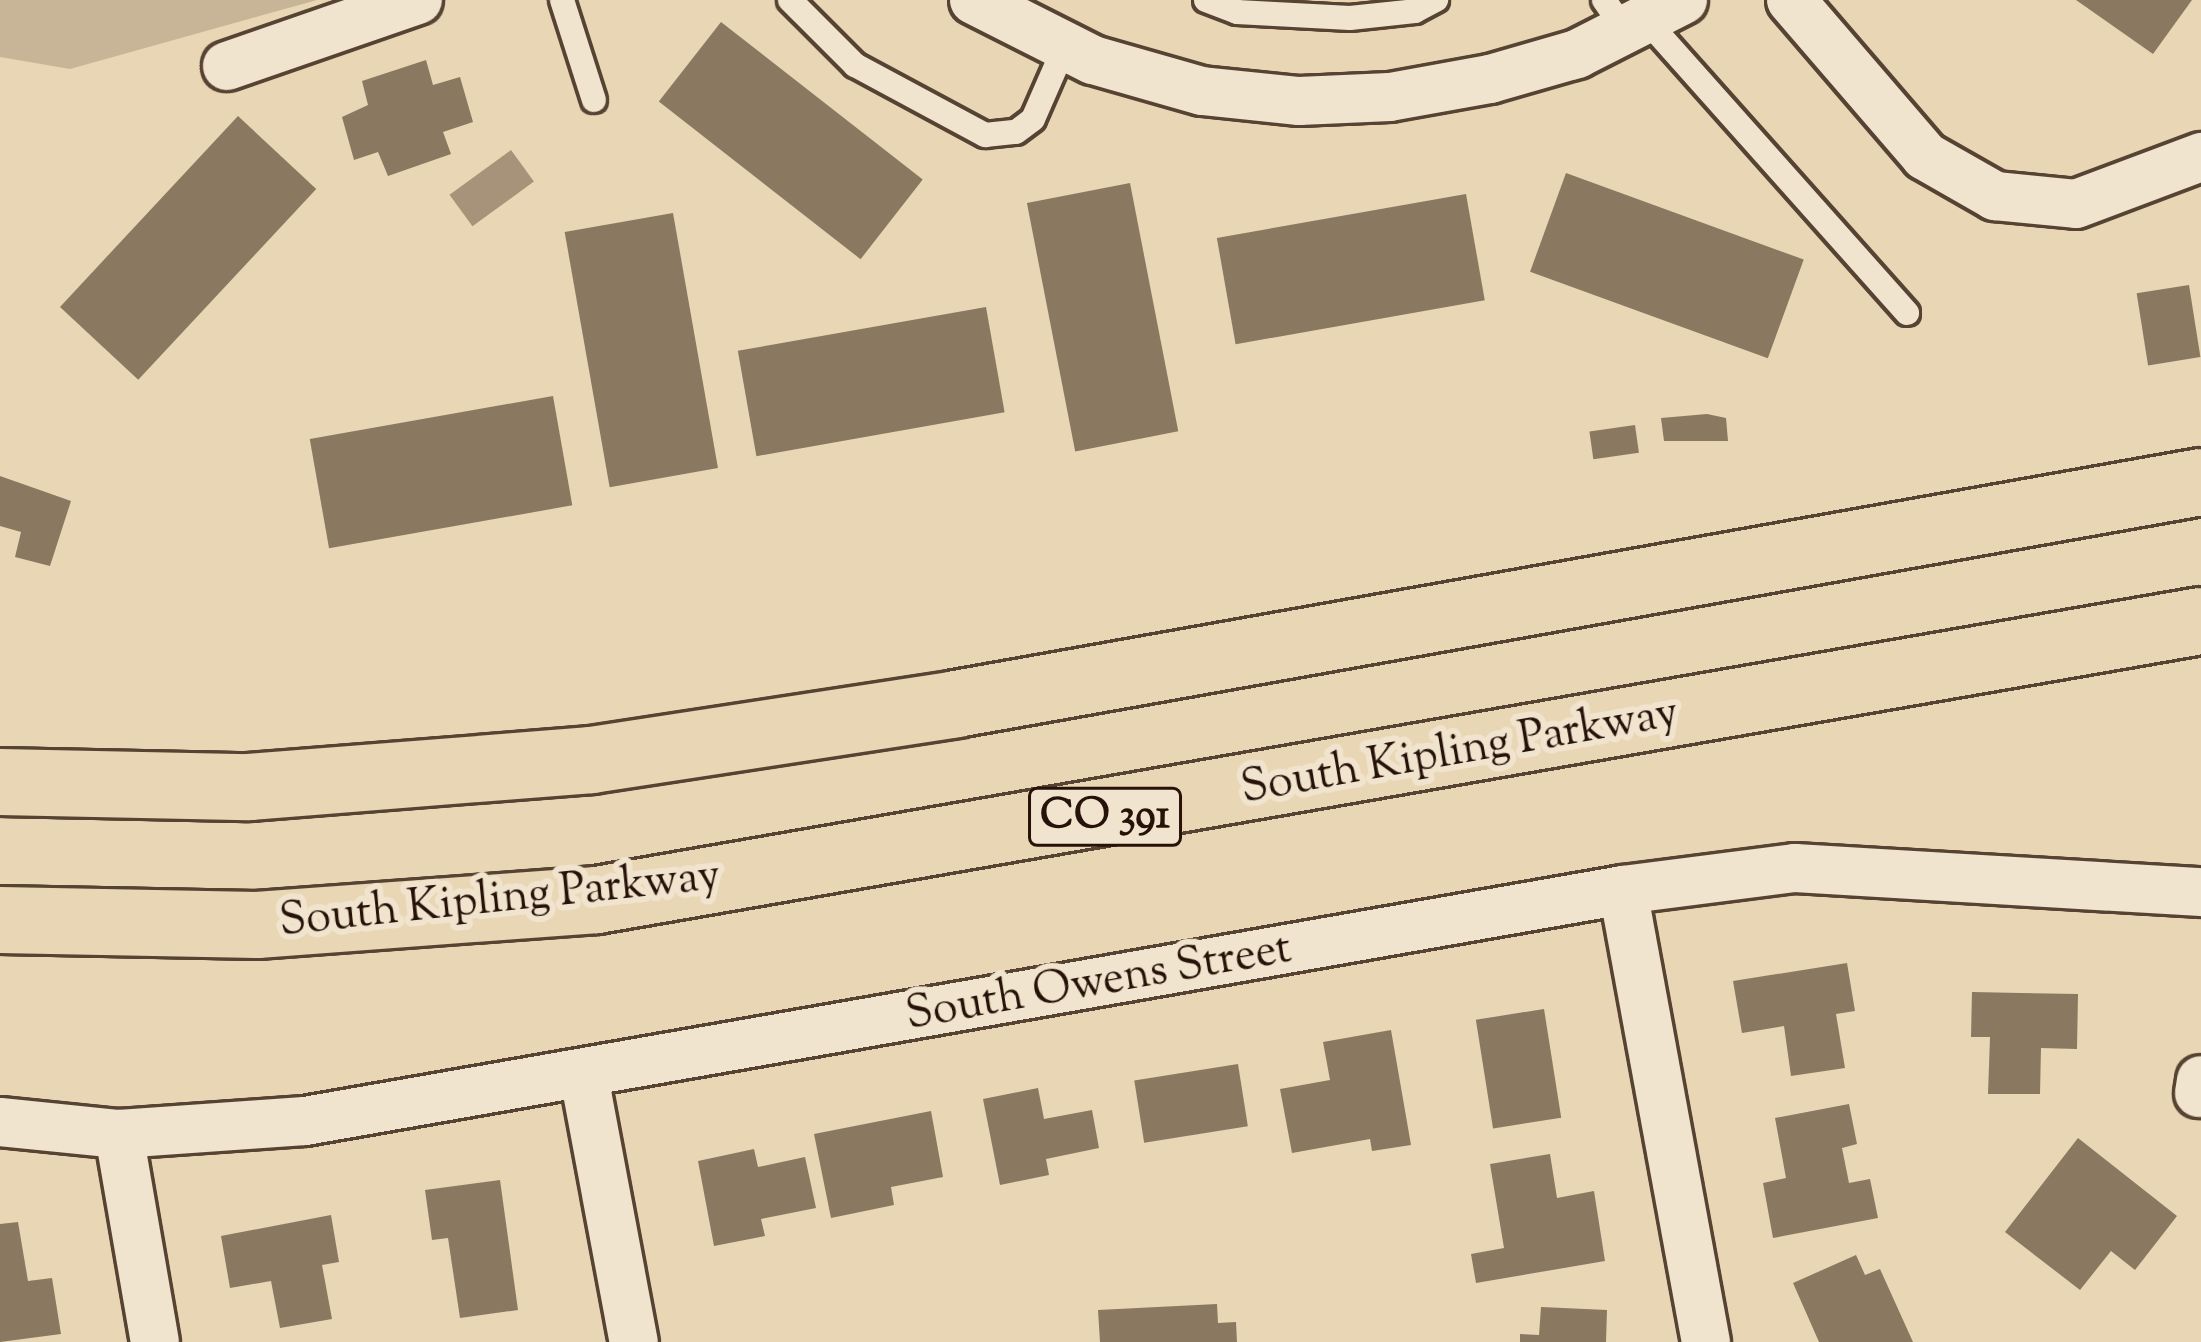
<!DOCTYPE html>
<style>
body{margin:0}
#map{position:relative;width:2201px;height:1342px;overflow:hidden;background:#e9d6b4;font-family:"Sorts Mill Goudy",serif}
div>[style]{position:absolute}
.green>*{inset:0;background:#c8b597}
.water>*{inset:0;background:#a7937a;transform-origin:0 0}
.building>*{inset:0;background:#8b7861;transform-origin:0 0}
.roads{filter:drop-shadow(3px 0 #574333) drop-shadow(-3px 0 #574333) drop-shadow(0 3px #574333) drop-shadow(0 -3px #574333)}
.service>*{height:24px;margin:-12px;padding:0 12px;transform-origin:12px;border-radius:12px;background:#f1e4ce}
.minor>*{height:48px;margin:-24px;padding:0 24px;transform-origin:24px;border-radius:24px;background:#f1e4ce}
.primary>*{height:66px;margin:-33px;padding:0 33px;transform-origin:33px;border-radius:33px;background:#e9d6b4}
span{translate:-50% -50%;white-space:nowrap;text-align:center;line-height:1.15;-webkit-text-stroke:12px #f1e4ce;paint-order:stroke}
.shield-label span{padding:3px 9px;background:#f1e4ce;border:3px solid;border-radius:9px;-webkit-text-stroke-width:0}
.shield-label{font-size:42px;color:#261208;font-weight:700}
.street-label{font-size:45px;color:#261208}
</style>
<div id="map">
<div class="green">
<div style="clip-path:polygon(0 0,317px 0,70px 69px,0 57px)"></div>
</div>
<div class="water">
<div style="left:511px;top:150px;width:39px;height:76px;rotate:54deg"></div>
</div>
<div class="building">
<div style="clip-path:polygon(2076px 0,2192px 0,2153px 54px)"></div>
<div style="left:721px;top:22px;width:256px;height:101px;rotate:38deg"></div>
<div style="clip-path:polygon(426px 60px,433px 85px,460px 77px,473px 122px,443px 132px,451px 154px,388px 176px,378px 152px,354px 160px,342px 117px,368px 105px,362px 81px)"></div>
<div style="left:238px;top:116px;width:107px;height:261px;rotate:43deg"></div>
<div style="left:1566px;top:173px;width:253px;height:105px;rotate:20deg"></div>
<div style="left:1130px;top:183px;width:253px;height:105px;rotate:79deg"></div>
<div style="left:1466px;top:194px;width:108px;height:253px;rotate:80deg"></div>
<div style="left:673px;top:213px;width:259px;height:110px;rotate:80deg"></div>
<div style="left:2189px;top:285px;width:73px;height:53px;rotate:81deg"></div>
<div style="left:986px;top:307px;width:107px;height:252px;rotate:80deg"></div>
<div style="left:553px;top:396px;width:111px;height:247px;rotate:80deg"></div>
<div style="clip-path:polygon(1707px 414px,1726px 418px,1728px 441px,1664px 441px,1661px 418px)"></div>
<div style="left:1635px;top:425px;width:28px;height:46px;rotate:82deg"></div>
<div style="clip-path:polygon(0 476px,71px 501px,50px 566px,15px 557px,21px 532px,0 526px)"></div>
<div style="clip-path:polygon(1847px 963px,1855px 1011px,1836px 1014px,1845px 1068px,1791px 1076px,1784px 1026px,1742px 1033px,1733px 981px)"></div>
<div style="clip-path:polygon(1972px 992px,2078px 994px,2077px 1049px,2041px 1048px,2040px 1094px,1988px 1094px,1990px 1037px,1971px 1037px)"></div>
<div style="left:1544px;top:1009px;width:110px;height:69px;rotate:81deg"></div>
<div style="clip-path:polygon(1391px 1030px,1411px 1145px,1372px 1151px,1370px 1139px,1292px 1153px,1280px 1089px,1330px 1080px,1323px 1042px)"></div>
<div style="left:1238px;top:1064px;width:63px;height:105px;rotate:81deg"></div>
<div style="clip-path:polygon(1038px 1088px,1044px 1119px,1092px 1110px,1099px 1148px,1046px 1159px,1049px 1175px,1000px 1185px,983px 1099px)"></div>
<div style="clip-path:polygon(1849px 1104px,1857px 1144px,1842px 1148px,1849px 1183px,1870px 1179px,1878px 1218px,1773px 1238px,1763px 1183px,1786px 1178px,1775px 1118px)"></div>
<div style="clip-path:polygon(931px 1111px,943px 1177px,891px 1187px,894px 1205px,831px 1218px,814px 1134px)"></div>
<div style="clip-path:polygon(2078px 1138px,2177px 1216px,2135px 1270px,2111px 1251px,2080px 1290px,2005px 1232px)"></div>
<div style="clip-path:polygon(754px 1149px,758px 1167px,805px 1157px,816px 1208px,761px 1219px,765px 1236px,714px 1246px,698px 1161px)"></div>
<div style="clip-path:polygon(1550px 1154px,1557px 1198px,1594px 1191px,1605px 1261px,1476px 1283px,1471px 1254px,1504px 1248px,1490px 1164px)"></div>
<div style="clip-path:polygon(500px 1180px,518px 1310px,460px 1318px,448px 1238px,432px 1240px,425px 1190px)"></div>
<div style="clip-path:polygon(331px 1215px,339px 1262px,322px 1265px,332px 1319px,280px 1328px,271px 1281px,230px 1288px,221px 1236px)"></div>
<div style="clip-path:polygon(18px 1222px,28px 1281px,52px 1278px,61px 1334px,0 1342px,0 1224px)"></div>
<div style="clip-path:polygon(1856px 1255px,1865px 1275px,1880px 1269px,1913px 1342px,1819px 1342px,1793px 1283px)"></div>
<div style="clip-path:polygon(1217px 1304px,1218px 1323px,1236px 1322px,1237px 1342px,1100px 1342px,1098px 1310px)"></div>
<div style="clip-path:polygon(1541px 1307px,1607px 1310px,1606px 1342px,1520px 1342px,1520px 1334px,1539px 1335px)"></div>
</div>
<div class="roads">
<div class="service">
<div style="left:562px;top:0;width:105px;rotate:72.3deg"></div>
<div style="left:790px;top:0;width:92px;rotate:45deg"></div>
<div style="left:855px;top:65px;width:148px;rotate:28.3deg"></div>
<div style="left:985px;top:135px;width:31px;rotate:-6deg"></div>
<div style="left:1016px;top:132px;width:21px;rotate:-37deg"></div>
<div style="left:1033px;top:119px;width:77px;rotate:-66.4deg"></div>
<div style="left:1206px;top:0;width:33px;rotate:21deg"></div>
<div style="left:1237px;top:12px;width:113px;rotate:3deg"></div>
<div style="left:1350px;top:18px;width:65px;rotate:-6.1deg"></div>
<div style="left:1415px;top:11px;width:24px;rotate:-28deg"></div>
<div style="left:1604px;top:0;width:39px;rotate:55deg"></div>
<div style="left:1647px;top:21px;width:391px;rotate:48.3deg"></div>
</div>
<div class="minor">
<div style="left:974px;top:0;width:133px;rotate:26.8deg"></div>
<div style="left:1093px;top:60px;width:113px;rotate:15.9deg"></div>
<div style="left:1202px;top:91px;width:98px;rotate:5.9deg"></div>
<div style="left:1299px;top:101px;width:91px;rotate:-2.5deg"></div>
<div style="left:1390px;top:97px;width:102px;rotate:-10.2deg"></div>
<div style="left:1490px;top:79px;width:91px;rotate:-16deg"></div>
<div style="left:1577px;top:54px;width:119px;rotate:-27deg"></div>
<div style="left:1791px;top:0;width:206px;rotate:49.3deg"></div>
<div style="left:1925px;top:156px;width:81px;rotate:29.7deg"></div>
<div style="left:1995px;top:196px;width:81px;rotate:5.6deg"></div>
<div style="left:2076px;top:204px;width:134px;rotate:-20.6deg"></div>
<div style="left:227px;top:66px;width:202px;rotate:-19.1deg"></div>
<div style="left:1623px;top:890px;width:460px;rotate:79.6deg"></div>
<div style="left:584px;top:1076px;width:271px;rotate:79.4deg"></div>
<div style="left:2199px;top:1093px;width:13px;rotate:-81deg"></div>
<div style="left:0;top:1122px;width:120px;rotate:5.8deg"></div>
<div style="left:119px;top:1134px;width:186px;rotate:-4deg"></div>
<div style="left:305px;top:1121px;width:1338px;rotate:-9.94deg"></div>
<div style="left:1623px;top:890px;width:173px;rotate:-7.3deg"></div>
<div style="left:1795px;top:868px;width:407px;rotate:3.4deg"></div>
<div style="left:119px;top:1134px;width:211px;rotate:80.2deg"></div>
</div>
<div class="primary">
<div style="left:0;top:782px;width:249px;rotate:1.2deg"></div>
<div style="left:249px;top:787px;width:344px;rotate:-4.5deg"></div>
<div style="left:592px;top:760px;width:368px;rotate:-8.7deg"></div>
<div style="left:956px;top:704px;width:1265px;rotate:-10.11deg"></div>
<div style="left:0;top:920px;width:257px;rotate:1.1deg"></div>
<div style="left:257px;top:925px;width:341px;rotate:-4.2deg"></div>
<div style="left:597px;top:900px;width:1628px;rotate:-9.87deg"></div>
</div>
</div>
<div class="shield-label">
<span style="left:1105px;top:817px">CO 391</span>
</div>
<div class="street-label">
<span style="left:1460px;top:753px;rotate:-10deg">South Kipling Parkway</span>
<span style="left:500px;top:901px;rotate:-6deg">South Kipling Parkway</span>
<span style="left:1099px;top:984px;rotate:-10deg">South Owens Street</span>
</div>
</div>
